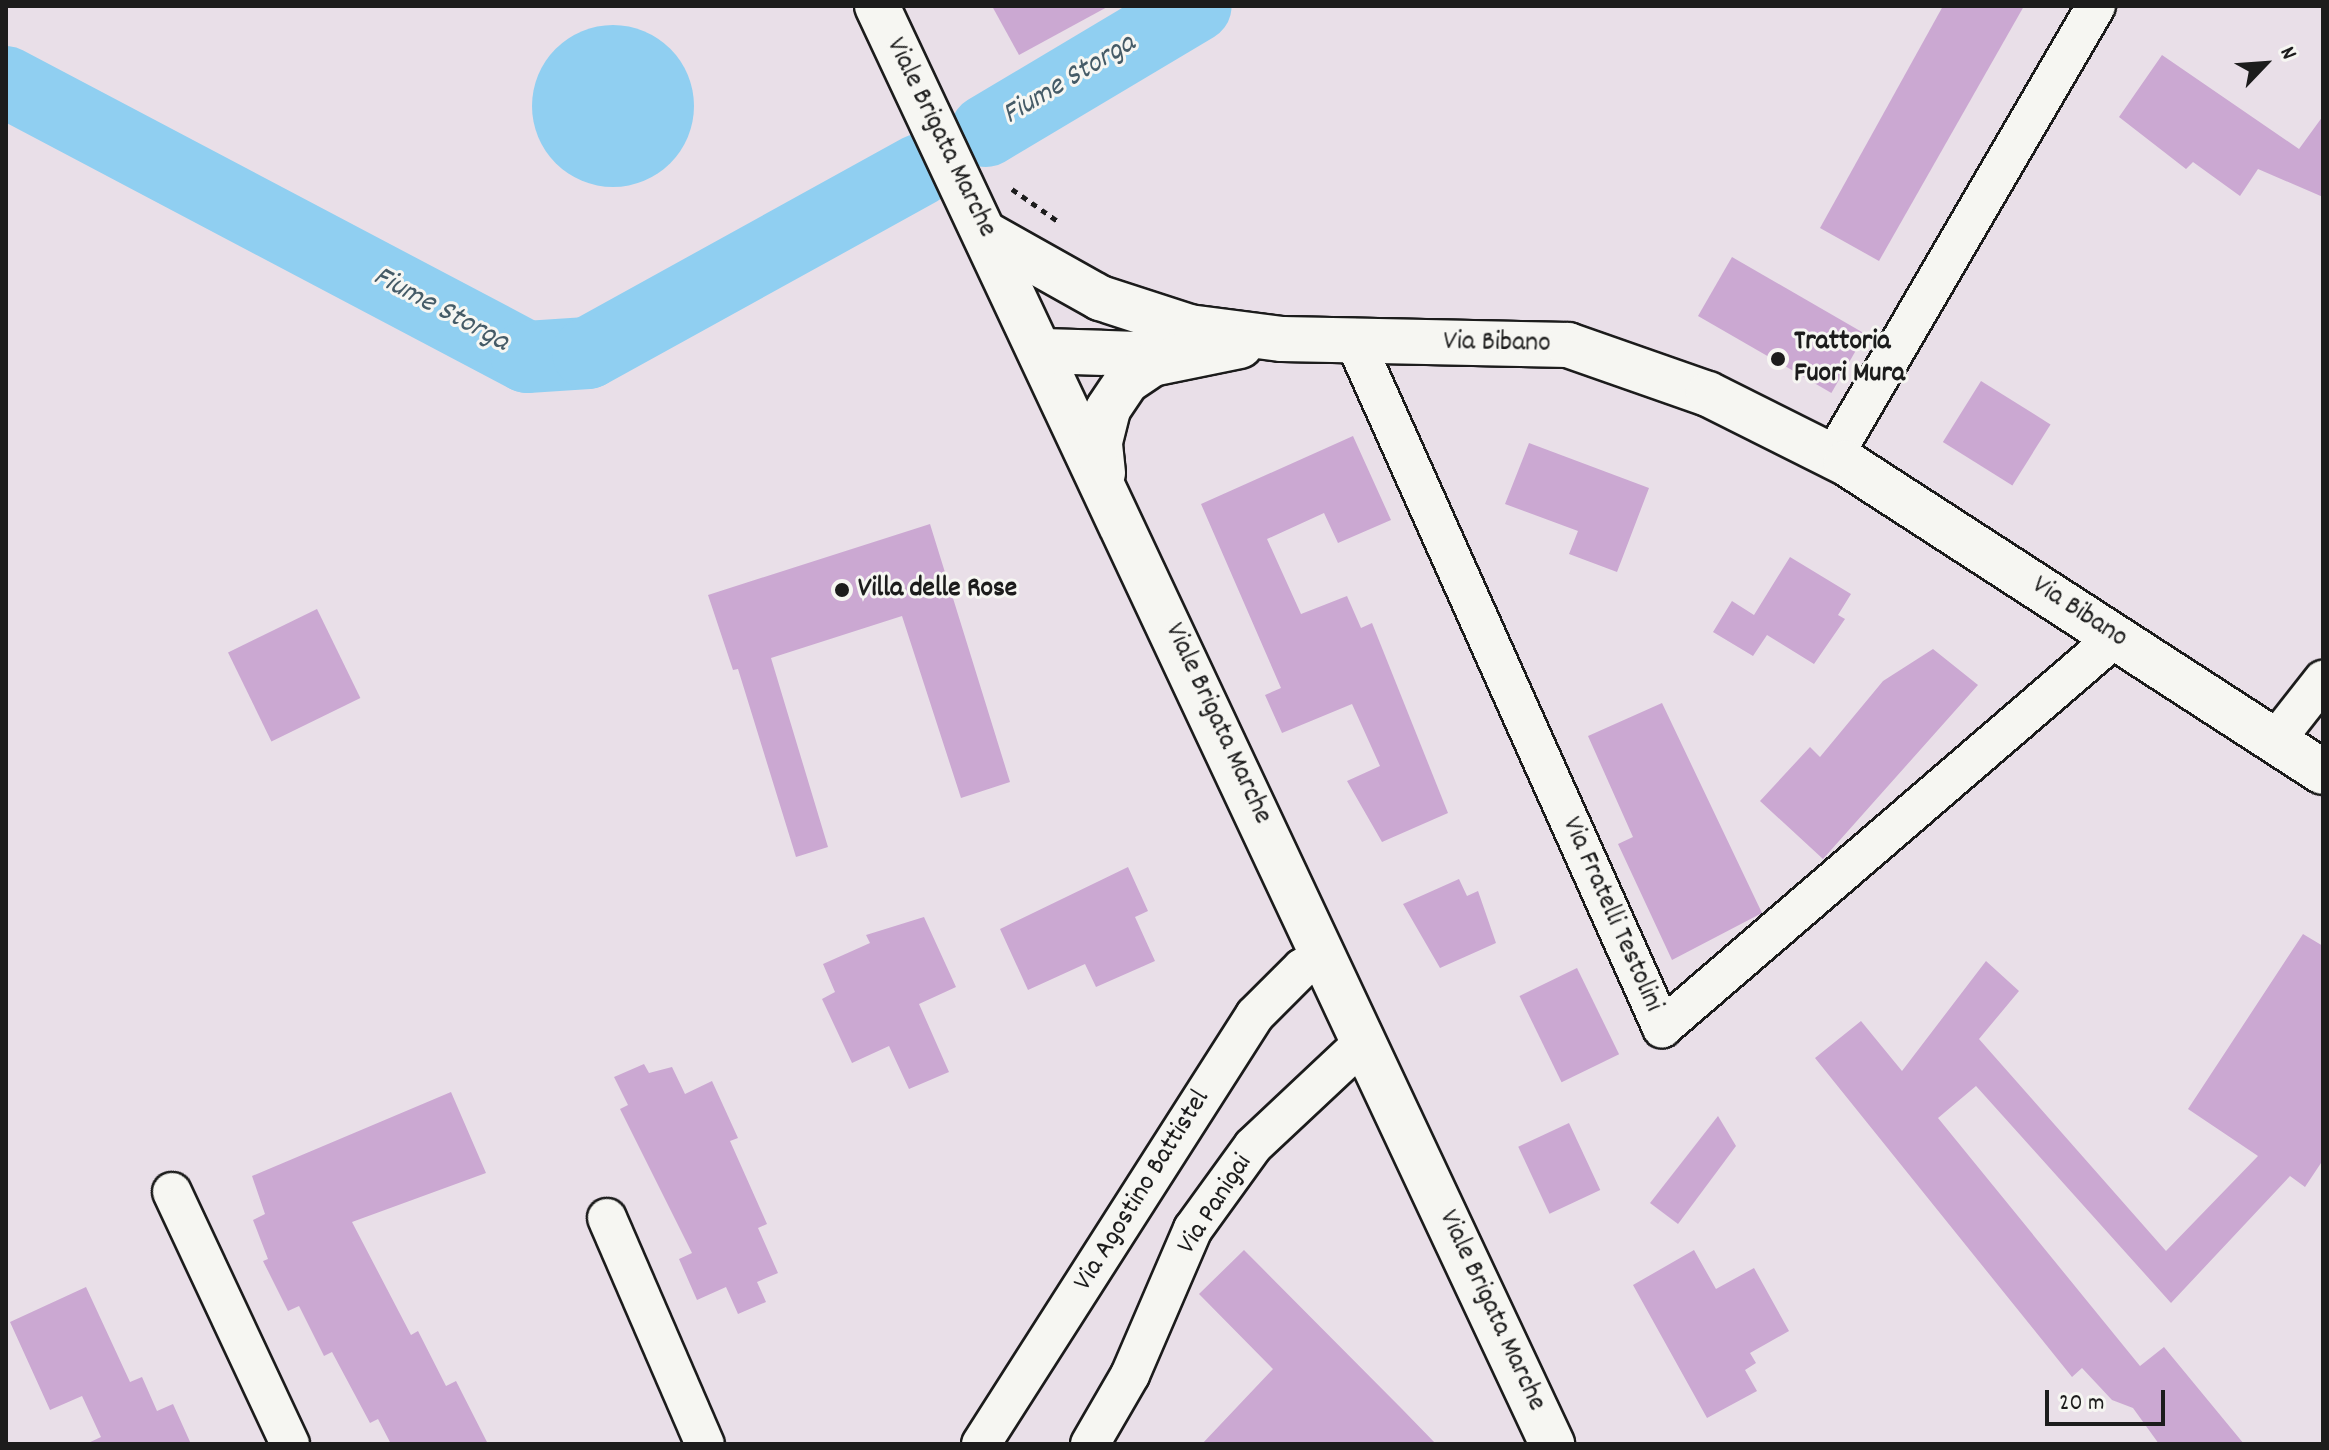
<!DOCTYPE html>
<style>
body{margin:0}
#map{position:relative;width:2329px;height:1450px;overflow:hidden;background:#e9dfe8;font-family:Dekko,sans-serif}
div>[style]{position:absolute}
.water>*{inset:0;background:#90cff1}
.round{border-radius:50%}
.river>*{height:72px;margin:-36px;padding:0 36px;transform-origin:36px;border-radius:36px;background:#90cff1}
.building>*{inset:0;background:#cba8d2;transform-origin:0 0}
.path>*{height:5px;margin-top:-2.5px;transform-origin:0;background:repeating-linear-gradient(90deg,#1c1c1c 0 6px,transparent 0 12px)}
.roads{filter:drop-shadow(2px 0 #1c1c1c) drop-shadow(-2px 0 #1c1c1c) drop-shadow(0 2px #1c1c1c) drop-shadow(0 -2px #1c1c1c)}
.minor>*{height:38px;margin:-19px;padding:0 19px;transform-origin:19px;border-radius:19px;background:#f6f6f2}
.tertiary>*{height:44px;margin:-22px;padding:0 22px;transform-origin:22px;border-radius:22px;background:#f6f6f2}
.dots>*{width:22px;height:22px;translate:-50% -50%;box-sizing:border-box;border:4px solid #f6f6f2;border-radius:50%}
span{translate:-50% -50%;white-space:nowrap;text-align:center;line-height:1.15;-webkit-text-stroke:6px #f6f6f2;paint-order:stroke}
.street-label{font-size:28px;color:#1c1c1c}
.poi-label{font-size:28px;color:#1c1c1c;font-weight:700}
.left{translate:0 -50%;text-align:left}
.water-label{font-size:30px;color:#455b67;font-style:italic}
.frame{position:absolute;inset:0;border:8px solid #1c1c1c;pointer-events:none}
.north{position:absolute;left:2225px;top:24px;width:80px;height:80px;-webkit-text-stroke:6px #f6f6f2;paint-order:stroke;rotate:65deg;font-size:22px;font-weight:700;line-height:32px;text-align:center;color:#1c1c1c}
.north::after{content:'';display:block;margin:auto;width:28px;height:36px;background:#1c1c1c;clip-path:polygon(50% 0,100% 100%,50% 72%,0 100%)}
.scale{position:absolute;left:2045px;top:1390px;width:120px;height:36px;box-sizing:border-box;border:4px solid #1c1c1c;border-top:0;padding-left:10px;font-size:24px;line-height:28px;white-space:nowrap;color:#1c1c1c;-webkit-text-stroke:6px #f6f6f2;paint-order:stroke}
</style>
<div id="map">
<div class="water">
<div class="round" style="left:532px;top:25px;width:162px;height:162px"></div>
</div>
<div class="river">
<div style="left:6px;top:82px;width:589px;rotate:27.83deg"></div>
<div style="left:527px;top:357px;width:61px;rotate:-3.8deg"></div>
<div style="left:588px;top:353px;width:379px;rotate:-28.9deg"></div>
<div style="left:986px;top:131px;width:244px;rotate:-30.8deg"></div>
</div>
<div class="building">
<div style="clip-path:polygon(992px 6px,1109px 6px,1019px 55px)"></div>
<div style="clip-path:polygon(1943px 6px,2024px 6px,1879px 261px,1820px 228px)"></div>
<div style="clip-path:polygon(2162px 55px,2299px 149px,2323px 116px,2323px 197px,2258px 169px,2240px 196px,2193px 162px,2186px 169px,2119px 117px)"></div>
<div style="left:1732px;top:257px;width:154px;height:68px;rotate:30deg"></div>
<div style="left:1981px;top:381px;width:82px;height:72px;rotate:32deg"></div>
<div style="clip-path:polygon(1353px 436px,1391px 520px,1338px 543px,1324px 513px,1267px 539px,1301px 614px,1347px 596px,1361px 628px,1372px 623px,1448px 813px,1382px 842px,1347px 781px,1380px 766px,1352px 704px,1282px 733px,1265px 695px,1281px 688px,1201px 504px)"></div>
<div style="clip-path:polygon(1529px 443px,1649px 488px,1617px 572px,1569px 554px,1578px 531px,1505px 504px)"></div>
<div style="clip-path:polygon(930px 524px,1010px 782px,961px 798px,902px 616px,771px 658px,828px 847px,796px 857px,738px 669px,733px 670px,708px 595px)"></div>
<div style="clip-path:polygon(1790px 557px,1851px 594px,1838px 615px,1845px 619px,1814px 664px,1767px 635px,1753px 656px,1713px 632px,1732px 601px,1754px 615px)"></div>
<div style="left:317px;top:609px;width:99px;height:99px;rotate:64deg"></div>
<div style="clip-path:polygon(1933px 649px,1978px 685px,1823px 859px,1760px 801px,1810px 747px,1820px 757px,1883px 681px)"></div>
<div style="clip-path:polygon(1662px 703px,1762px 913px,1672px 960px,1618px 844px,1633px 837px,1588px 736px)"></div>
<div style="clip-path:polygon(1128px 867px,1148px 911px,1135px 917px,1155px 961px,1096px 987px,1085px 964px,1028px 990px,1000px 929px)"></div>
<div style="clip-path:polygon(1459px 879px,1467px 896px,1478px 891px,1496px 943px,1440px 968px,1403px 904px)"></div>
<div style="clip-path:polygon(924px 917px,956px 987px,919px 1004px,949px 1072px,909px 1089px,889px 1046px,852px 1063px,822px 999px,835px 992px,823px 964px,870px 943px,866px 935px)"></div>
<div style="clip-path:polygon(2303px 934px,2323px 946px,2323px 1160px,2305px 1187px,2290px 1176px,2171px 1303px,1976px 1086px,1938px 1118px,2140px 1366px,2164px 1347px,2244px 1444px,2159px 1444px,2133px 1408px,2112px 1400px,2082px 1368px,2072px 1377px,1815px 1058px,1861px 1021px,1902px 1071px,1986px 961px,2019px 991px,1979px 1039px,2166px 1251px,2258px 1156px,2188px 1109px)"></div>
<div style="left:1577px;top:968px;width:96px;height:64px;rotate:64deg"></div>
<div style="clip-path:polygon(644px 1064px,649px 1073px,672px 1067px,685px 1094px,712px 1081px,738px 1138px,730px 1141px,767px 1224px,758px 1228px,778px 1273px,757px 1282px,766px 1302px,738px 1314px,726px 1287px,697px 1300px,679px 1259px,692px 1253px,620px 1109px,628px 1105px,614px 1077px)"></div>
<div style="clip-path:polygon(451px 1092px,486px 1173px,352px 1222px,411px 1335px,418px 1331px,446px 1386px,456px 1381px,488px 1444px,391px 1444px,378px 1419px,370px 1423px,332px 1352px,324px 1356px,299px 1306px,288px 1311px,263px 1261px,268px 1259px,253px 1220px,265px 1214px,252px 1176px)"></div>
<div style="clip-path:polygon(1718px 1116px,1736px 1146px,1678px 1224px,1650px 1203px)"></div>
<div style="left:1569px;top:1123px;width:74px;height:56px;rotate:65deg"></div>
<div style="clip-path:polygon(1244px 1250px,1402px 1409px,1436px 1444px,1202px 1444px,1273px 1369px,1199px 1294px)"></div>
<div style="clip-path:polygon(1694px 1250px,1716px 1289px,1754px 1268px,1789px 1331px,1750px 1353px,1756px 1363px,1745px 1370px,1757px 1391px,1707px 1418px,1633px 1285px)"></div>
<div style="clip-path:polygon(86px 1287px,130px 1382px,142px 1377px,157px 1411px,173px 1404px,191px 1444px,86px 1444px,101px 1437px,82px 1396px,50px 1410px,10px 1322px)"></div>
</div>
<div class="path">
<div style="left:1012px;top:189px;width:57px;rotate:35.1deg"></div>
</div>
<div class="roads">
<div class="minor">
<div style="left:1355px;top:342px;width:752px;rotate:65.89deg"></div>
<div style="left:1662px;top:1028px;width:599px;rotate:-40.74deg"></div>
<div style="left:1833px;top:457px;width:522px;rotate:-59.75deg"></div>
<div style="left:2275px;top:741px;width:78px;rotate:-51.8deg"></div>
<div style="left:172px;top:1192px;width:278px;rotate:64.9deg"></div>
<div style="left:607px;top:1218px;width:246px;rotate:66.6deg"></div>
<div style="left:981px;top:1444px;width:509px;rotate:-57.43deg"></div>
<div style="left:1255px;top:1015px;width:66px;rotate:-45deg"></div>
<div style="left:1302px;top:968px;width:26px;rotate:-29deg"></div>
<div style="left:1090px;top:1444px;width:80px;rotate:-59.9deg"></div>
<div style="left:1130px;top:1375px;width:159px;rotate:-66.7deg"></div>
<div style="left:1193px;top:1229px;width:102px;rotate:-54.1deg"></div>
<div style="left:1253px;top:1146px;width:154px;rotate:-43.2deg"></div>
</div>
<div class="tertiary">
<div style="left:877px;top:6px;width:1589px;rotate:64.85deg"></div>
<div style="left:986px;top:234px;width:131px;rotate:29.3deg"></div>
<div style="left:1100px;top:298px;width:94px;rotate:18deg"></div>
<div style="left:1189px;top:327px;width:94px;rotate:7.4deg"></div>
<div style="left:1282px;top:339px;width:286px;rotate:1.2deg"></div>
<div style="left:1568px;top:345px;width:148px;rotate:19.3deg"></div>
<div style="left:1708px;top:394px;width:154px;rotate:26.6deg"></div>
<div style="left:1846px;top:463px;width:568px;rotate:32.94deg"></div>
<div style="left:1043px;top:351px;width:125px;rotate:1.8deg"></div>
<div style="left:1103px;top:473px;width:31px;rotate:-96deg"></div>
<div style="left:1100px;top:442px;width:34px;rotate:-76deg"></div>
<div style="left:1108px;top:409px;width:34px;rotate:-56deg"></div>
<div style="left:1127px;top:381px;width:30px;rotate:-34deg"></div>
<div style="left:1152px;top:364px;width:90px;rotate:-11.6deg"></div>
</div>
</div>
<div class="dots">
<div style="left:1778px;top:359px;background:#1c1c1c"></div>
<div style="left:842px;top:590px;background:#1c1c1c"></div>
</div>
<div class="street-label">
<span style="left:940px;top:138px;rotate:64deg">Viale Brigata Marche</span>
<span style="left:1497px;top:344px;rotate:1deg">Via Bibano</span>
<span style="left:2079px;top:613px;rotate:33deg">Via Bibano</span>
<span style="left:1217px;top:724px;rotate:65deg">Viale Brigata Marche</span>
<span style="left:1611px;top:915px;rotate:66deg">Via Fratelli Testolini</span>
<span style="left:1143px;top:1191px;rotate:-58deg">Via Agostino Battistel</span>
<span style="left:1216px;top:1205px;rotate:-57deg">Via Panigai</span>
<span style="left:1491px;top:1311px;rotate:65deg">Viale Brigata Marche</span>
</div>
<div class="poi-label">
<span class="left" style="left:1794px;top:359px">Trattoria<br>Fuori Mura</span>
<span class="left" style="left:858px;top:590px">Villa delle Rose</span>
</div>
<div class="water-label">
<span style="left:1070px;top:81px;rotate:-31deg">Fiume Storga</span>
<span style="left:440px;top:311px;rotate:28deg">Fiume Storga</span>
</div>
<div class="frame"></div>
<div class="north">N</div>
<div class="scale">20 m</div>
</div>
